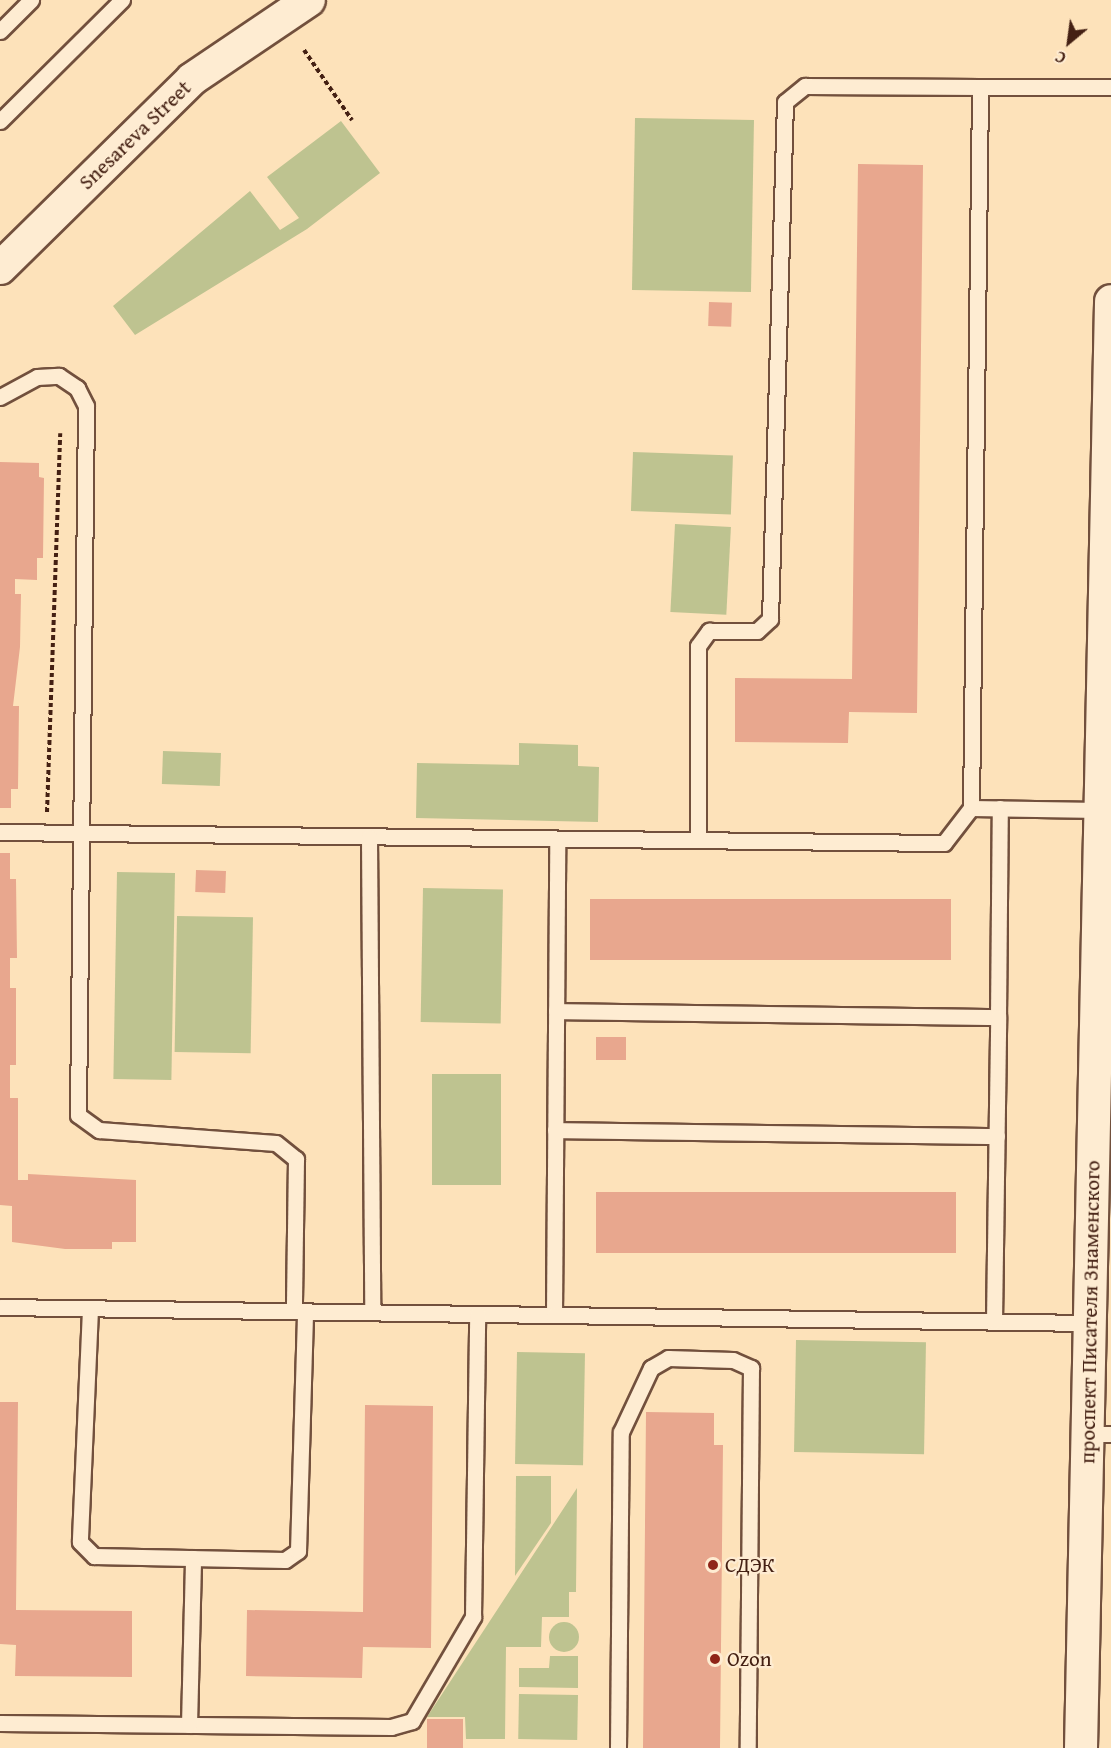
<!DOCTYPE html>
<meta charset="utf-8">
<style>
body{margin:0}
#map{position:relative;width:1111px;height:1748px;overflow:hidden;background:#fde2ba;font-family:"Gentium Book Plus",serif}
div>[style]{position:absolute}
.green>*{inset:0;background:#bec390;transform-origin:0 0}
.round{border-radius:50%}
.building>*{inset:0;background:#e8a78e;transform-origin:0 0}
.path>*{height:4px;margin-top:-2px;transform-origin:0;background:repeating-linear-gradient(90deg,#442013 0 4.5px,transparent 0 7.5px)}
.roads{filter:drop-shadow(2px 0 #72503d) drop-shadow(-2px 0 #72503d) drop-shadow(0 2px #72503d) drop-shadow(0 -2px #72503d)}
.service>*{height:15px;margin:-7.5px;padding:0 7.5px;transform-origin:7.5px;border-radius:7.5px;background:#feecd2}
.minor>*{height:32px;margin:-16px;padding:0 16px;transform-origin:16px;border-radius:16px;background:#feecd2}
.dots>*{width:16px;height:16px;translate:-50% -50%;box-sizing:border-box;border:3px solid #feecd2;border-radius:50%}
span{translate:-50% -50%;white-space:nowrap;text-align:center;line-height:1.15;-webkit-text-stroke:4.5px #feecd2;paint-order:stroke}
.street-label{font-size:21px;color:#442013}
.poi-label{font-size:21px;color:#442013}
.left{translate:0 -50%;text-align:left}
.north{position:absolute;left:1039px;top:12px;width:60px;height:60px;-webkit-text-stroke:4px #feecd2;paint-order:stroke;rotate:209deg;font-size:16px;font-weight:700;line-height:24px;text-align:center;color:#442013}
.north::after{content:'';display:block;margin:auto;width:21px;height:27px;background:#442013;clip-path:polygon(50% 0,100% 100%,50% 72%,0 100%)}
</style>
<div id="map">
<div class="green">
<div style="left:635px;top:118px;width:119px;height:172px;rotate:1deg"></div>
<div style="clip-path:polygon(341px 121px,380px 173px,307px 229px,135px 335px,113px 306px,250px 191px,280px 230px,299px 218px,267px 177px)"></div>
<div style="left:633px;top:452px;width:100px;height:59px;rotate:2deg"></div>
<div style="left:675px;top:524px;width:56px;height:88px;rotate:3deg"></div>
<div style="clip-path:polygon(519px 743px,578px 745px,578px 766px,599px 767px,598px 822px,416px 818px,417px 763px,519px 765px)"></div>
<div style="left:163px;top:751px;width:58px;height:33px;rotate:2deg"></div>
<div style="left:117px;top:872px;width:58px;height:207px;rotate:1deg"></div>
<div style="left:423px;top:888px;width:80px;height:134px;rotate:1deg"></div>
<div style="left:177px;top:916px;width:76px;height:136px;rotate:1deg"></div>
<div style="left:432px;top:1074px;width:69px;height:111px"></div>
<div style="left:796px;top:1340px;width:130px;height:112px;rotate:1deg"></div>
<div style="left:517px;top:1352px;width:68px;height:112px;rotate:1deg"></div>
<div style="clip-path:polygon(516px 1476px,551px 1476px,551px 1523px,515px 1576px)"></div>
<div style="clip-path:polygon(577px 1488px,576px 1592px,569px 1592px,569px 1617px,542px 1617px,541px 1647px,506px 1647px,505px 1739px,466px 1739px,465px 1717px,427px 1717px)"></div>
<div class="round" style="left:549px;top:1622px;width:30px;height:30px"></div>
<div style="clip-path:polygon(550px 1656px,578px 1656px,578px 1688px,519px 1687px,519px 1668px,549px 1668px)"></div>
<div style="left:519px;top:1694px;width:59px;height:45px;rotate:1deg"></div>
</div>
<div class="building">
<div style="clip-path:polygon(858px 164px,923px 165px,917px 713px,849px 712px,848px 743px,735px 742px,735px 678px,852px 679px)"></div>
<div style="left:709px;top:302px;width:23px;height:24px;rotate:2deg"></div>
<div style="clip-path:polygon(0 462px,39px 463px,39px 477px,44px 478px,43px 558px,37px 558px,37px 580px,15px 579px,15px 594px,21px 594px,20px 647px,13px 706px,19px 706px,18px 789px,11px 789px,11px 808px,0 808px)"></div>
<div style="clip-path:polygon(0 853px,10px 853px,10px 879px,16px 879px,17px 958px,10px 958px,10px 988px,16px 988px,16px 1065px,10px 1065px,10px 1098px,18px 1098px,18px 1180px,28px 1180px,28px 1174px,136px 1180px,136px 1242px,112px 1242px,112px 1249px,65px 1249px,12px 1242px,12px 1206px,0 1205px)"></div>
<div style="left:196px;top:870px;width:30px;height:22px;rotate:2deg"></div>
<div style="left:590px;top:899px;width:361px;height:61px"></div>
<div style="left:596px;top:1037px;width:30px;height:23px"></div>
<div style="left:596px;top:1192px;width:360px;height:61px"></div>
<div style="clip-path:polygon(0 1402px,18px 1402px,16px 1610px,132px 1611px,132px 1677px,15px 1676px,16px 1645px,0 1644px)"></div>
<div style="clip-path:polygon(365px 1405px,433px 1406px,431px 1648px,363px 1647px,362px 1678px,246px 1676px,247px 1610px,363px 1612px)"></div>
<div style="clip-path:polygon(646px 1412px,714px 1413px,714px 1445px,723px 1445px,720px 1748px,643px 1748px)"></div>
<div style="left:427px;top:1719px;width:36px;height:29px"></div>
</div>
<div class="path">
<div style="left:304px;top:50px;width:85px;rotate:55.6deg"></div>
<div style="left:47px;top:812px;width:379px;rotate:-88deg"></div>
</div>
<div class="roads">
<div class="service">
<div style="left:0;top:31px;width:44px;rotate:-45deg"></div>
<div style="left:0;top:121px;width:172px;rotate:-44.8deg"></div>
<div style="left:0;top:397px;width:42px;rotate:-28.4deg"></div>
<div style="left:37px;top:377px;width:22px;rotate:-3deg"></div>
<div style="left:59px;top:376px;width:22px;rotate:34deg"></div>
<div style="left:77px;top:388px;width:20px;rotate:63deg"></div>
<div style="left:86px;top:406px;width:709px;rotate:90.65deg"></div>
<div style="left:78px;top:1115px;width:26px;rotate:36deg"></div>
<div style="left:99px;top:1130px;width:177px;rotate:4.2deg"></div>
<div style="left:276px;top:1143px;width:26px;rotate:39deg"></div>
<div style="left:296px;top:1159px;width:152px;rotate:90.8deg"></div>
<div style="left:971px;top:808px;width:721px;rotate:-89.28deg"></div>
<div style="left:980px;top:87px;width:131px"></div>
<div style="left:0;top:832px;width:944px;rotate:0.67deg"></div>
<div style="left:944px;top:843px;width:44px;rotate:-52.4deg"></div>
<div style="left:971px;top:808px;width:129px;rotate:0.9deg"></div>
<div style="left:369px;top:837px;width:475px;rotate:89.6deg"></div>
<div style="left:698px;top:840px;width:194px;rotate:-90deg"></div>
<div style="left:698px;top:646px;width:19px;rotate:-54deg"></div>
<div style="left:709px;top:631px;width:48px"></div>
<div style="left:757px;top:631px;width:18px;rotate:-43deg"></div>
<div style="left:770px;top:619px;width:517px;rotate:-88.34deg"></div>
<div style="left:785px;top:102px;width:26px;rotate:-39deg"></div>
<div style="left:805px;top:86px;width:175px;rotate:0.3deg"></div>
<div style="left:556px;top:1011px;width:442px;rotate:0.8deg"></div>
<div style="left:998px;top:1017px;width:209px;rotate:-89.5deg"></div>
<div style="left:555px;top:1130px;width:442px;rotate:0.8deg"></div>
<div style="left:0;top:1307px;width:554px;rotate:0.83deg"></div>
<div style="left:554px;top:1315px;width:476px;rotate:-89.6deg"></div>
<div style="left:90px;top:1309px;width:233px;rotate:92.5deg"></div>
<div style="left:80px;top:1542px;width:20px;rotate:45deg"></div>
<div style="left:94px;top:1556px;width:191px;rotate:1.2deg"></div>
<div style="left:285px;top:1560px;width:16px;rotate:-35deg"></div>
<div style="left:298px;top:1551px;width:240px;rotate:-88.3deg"></div>
<div style="left:554px;top:1315px;width:536px;rotate:0.86deg"></div>
<div style="left:994px;top:1321px;width:304px;rotate:-89.2deg"></div>
<div style="left:1088px;top:1434px;width:23px"></div>
<div style="left:0;top:1723px;width:391px;rotate:0.6deg"></div>
<div style="left:391px;top:1727px;width:22px;rotate:-16deg"></div>
<div style="left:412px;top:1721px;width:121px;rotate:-59.6deg"></div>
<div style="left:473px;top:1617px;width:303px;rotate:-89.2deg"></div>
<div style="left:189px;top:1725px;width:167px;rotate:-88.6deg"></div>
<div style="left:618px;top:1748px;width:316px;rotate:-89.5deg"></div>
<div style="left:621px;top:1432px;width:71px;rotate:-64.9deg"></div>
<div style="left:651px;top:1368px;width:20px;rotate:-30deg"></div>
<div style="left:668px;top:1358px;width:65px;rotate:1.8deg"></div>
<div style="left:733px;top:1360px;width:20px;rotate:24deg"></div>
<div style="left:751px;top:1368px;width:380px;rotate:90.5deg"></div>
</div>
<div class="minor">
<div style="left:0;top:268px;width:269px;rotate:-44.5deg"></div>
<div style="left:192px;top:79px;width:141px;rotate:-34deg"></div>
<div style="left:1081px;top:1748px;width:1447px;rotate:-88.81deg"></div>
</div>
</div>
<div class="dots">
<div style="left:713px;top:1565px;background:#8f2418"></div>
<div style="left:715px;top:1659px;background:#8f2418"></div>
</div>
<div class="street-label">
<span style="left:135px;top:135px;rotate:-44deg">Snesareva Street</span>
<span style="left:1090px;top:1312px;rotate:-89deg">проспект Писателя Знаменского</span>
</div>
<div class="poi-label">
<span class="left" style="left:725px;top:1565px">СДЭК</span>
<span class="left" style="left:727px;top:1659px">Ozon</span>
</div>
<div class="north">С</div>
</div>
